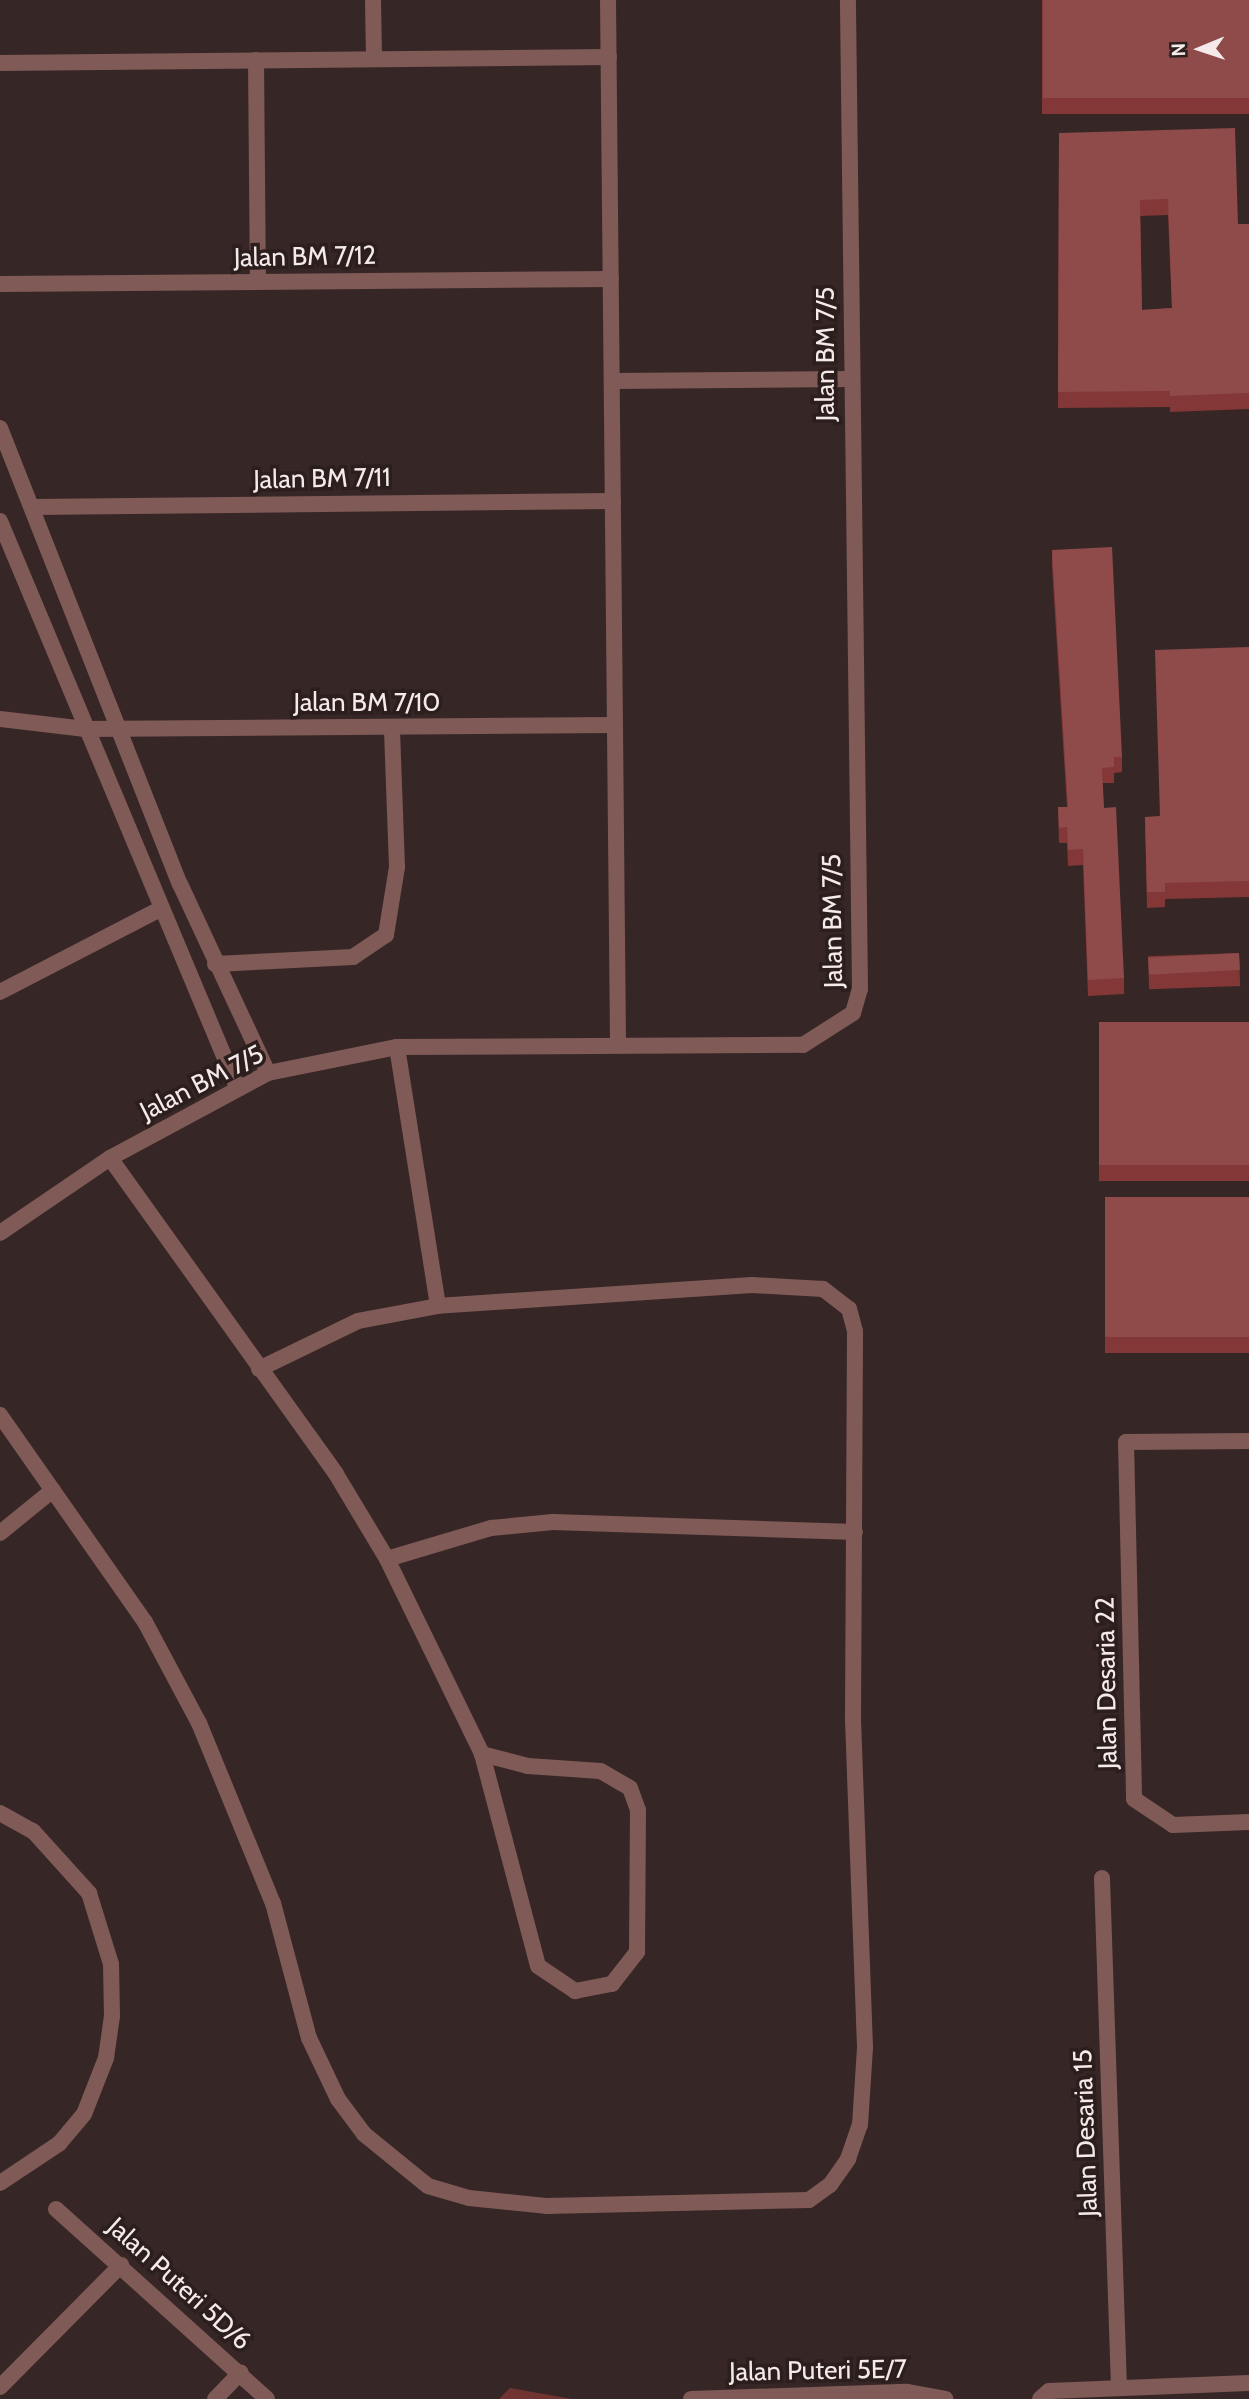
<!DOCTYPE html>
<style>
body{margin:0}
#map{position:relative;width:1249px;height:2399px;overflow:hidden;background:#362726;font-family:Cabin,sans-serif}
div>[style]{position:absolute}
.green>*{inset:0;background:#723432}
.minor>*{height:16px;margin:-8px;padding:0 8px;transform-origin:8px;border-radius:8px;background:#805a57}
.wall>*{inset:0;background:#833736;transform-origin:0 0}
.building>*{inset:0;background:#8f4a4a;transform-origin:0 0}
span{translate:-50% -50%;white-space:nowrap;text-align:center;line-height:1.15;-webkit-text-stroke:7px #2b1e1d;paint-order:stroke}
.street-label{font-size:26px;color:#f4eae9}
.north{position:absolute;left:1165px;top:14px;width:70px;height:70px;-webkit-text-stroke:5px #2b1e1d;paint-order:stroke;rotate:268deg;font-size:19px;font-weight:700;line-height:28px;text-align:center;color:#f4eae9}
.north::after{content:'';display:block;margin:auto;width:24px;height:32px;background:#f4eae9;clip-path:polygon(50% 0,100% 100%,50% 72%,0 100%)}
</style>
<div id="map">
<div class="green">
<div style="clip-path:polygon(510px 2388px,572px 2399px,499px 2399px)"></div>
</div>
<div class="minor">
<div style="left:373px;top:0;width:59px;rotate:89deg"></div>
<div style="left:608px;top:0;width:1042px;rotate:89.45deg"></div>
<div style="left:256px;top:60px;width:222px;rotate:89.5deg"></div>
<div style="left:0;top:63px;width:609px;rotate:-0.56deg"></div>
<div style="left:0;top:284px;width:611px;rotate:-0.47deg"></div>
<div style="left:612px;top:381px;width:238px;rotate:-0.5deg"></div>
<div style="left:0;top:428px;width:490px;rotate:68.5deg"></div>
<div style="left:180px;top:884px;width:208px;rotate:65deg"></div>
<div style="left:32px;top:507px;width:581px;rotate:-0.59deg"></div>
<div style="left:0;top:521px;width:614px;rotate:67.28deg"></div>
<div style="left:0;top:719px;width:86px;rotate:6.7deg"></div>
<div style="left:85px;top:729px;width:530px;rotate:-0.43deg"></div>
<div style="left:215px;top:964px;width:138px;rotate:-2.9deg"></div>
<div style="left:353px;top:957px;width:40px;rotate:-34deg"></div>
<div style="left:386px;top:935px;width:69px;rotate:-80.8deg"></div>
<div style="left:397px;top:867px;width:139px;rotate:-92.1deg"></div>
<div style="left:0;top:992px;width:178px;rotate:-27.4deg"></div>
<div style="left:397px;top:1047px;width:262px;rotate:81deg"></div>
<div style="left:110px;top:1158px;width:388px;rotate:54.4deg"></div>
<div style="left:336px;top:1474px;width:99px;rotate:59deg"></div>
<div style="left:387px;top:1559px;width:217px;rotate:64deg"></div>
<div style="left:482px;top:1754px;width:219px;rotate:75.2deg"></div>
<div style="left:538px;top:1966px;width:45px;rotate:34deg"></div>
<div style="left:575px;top:1991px;width:38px;rotate:-11deg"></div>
<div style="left:612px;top:1984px;width:41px;rotate:-52deg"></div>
<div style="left:637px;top:1952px;width:142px;rotate:-89.6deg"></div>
<div style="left:638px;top:1810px;width:23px;rotate:-110deg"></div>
<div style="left:630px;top:1788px;width:34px;rotate:-150deg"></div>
<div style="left:600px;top:1771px;width:72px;rotate:-176deg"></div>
<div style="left:528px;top:1766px;width:48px;rotate:-165.4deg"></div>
<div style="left:0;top:1233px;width:133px;rotate:-34.3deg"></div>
<div style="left:110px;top:1158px;width:179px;rotate:-28.3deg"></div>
<div style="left:268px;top:1073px;width:132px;rotate:-11.4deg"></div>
<div style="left:397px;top:1047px;width:406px;rotate:-0.3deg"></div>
<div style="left:803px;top:1045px;width:59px;rotate:-32.6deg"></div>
<div style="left:853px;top:1013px;width:25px;rotate:-74deg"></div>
<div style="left:860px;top:989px;width:989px;rotate:-90.7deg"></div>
<div style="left:0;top:1415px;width:253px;rotate:55deg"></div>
<div style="left:145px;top:1622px;width:115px;rotate:61.9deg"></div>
<div style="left:199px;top:1723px;width:195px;rotate:67.7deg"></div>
<div style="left:273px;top:1903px;width:140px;rotate:75.1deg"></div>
<div style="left:309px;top:2038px;width:68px;rotate:64.6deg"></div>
<div style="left:338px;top:2099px;width:44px;rotate:53.4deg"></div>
<div style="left:364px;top:2134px;width:82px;rotate:39.1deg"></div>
<div style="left:428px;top:2186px;width:43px;rotate:16.3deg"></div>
<div style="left:469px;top:2198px;width:77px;rotate:5.9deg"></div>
<div style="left:546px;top:2206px;width:263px;rotate:-1.3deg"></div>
<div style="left:809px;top:2200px;width:26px;rotate:-36deg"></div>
<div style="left:830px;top:2185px;width:32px;rotate:-55deg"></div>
<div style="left:848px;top:2159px;width:36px;rotate:-71deg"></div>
<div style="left:860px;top:2125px;width:78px;rotate:-86.3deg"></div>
<div style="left:865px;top:2047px;width:329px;rotate:-92.1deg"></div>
<div style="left:853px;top:1718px;width:387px;rotate:-89.7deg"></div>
<div style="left:855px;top:1331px;width:23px;rotate:-105deg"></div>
<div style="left:849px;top:1309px;width:33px;rotate:-142deg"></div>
<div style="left:823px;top:1289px;width:71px;rotate:-176.8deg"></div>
<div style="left:752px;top:1285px;width:315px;rotate:176.2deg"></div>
<div style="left:438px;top:1306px;width:81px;rotate:169.4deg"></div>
<div style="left:358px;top:1321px;width:110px;rotate:154.1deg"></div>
<div style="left:1249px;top:1441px;width:123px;rotate:179.5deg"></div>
<div style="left:1126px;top:1442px;width:357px;rotate:88.7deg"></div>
<div style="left:1134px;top:1799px;width:47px;rotate:33.7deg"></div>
<div style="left:1173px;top:1825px;width:76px;rotate:-2.3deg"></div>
<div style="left:0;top:1533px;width:68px;rotate:-39.1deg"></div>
<div style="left:387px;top:1559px;width:109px;rotate:-16.6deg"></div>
<div style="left:491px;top:1528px;width:62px;rotate:-5.5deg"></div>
<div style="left:553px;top:1522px;width:302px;rotate:1.9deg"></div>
<div style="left:0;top:1813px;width:38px;rotate:29deg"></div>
<div style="left:33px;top:1831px;width:84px;rotate:47.9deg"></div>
<div style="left:89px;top:1893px;width:74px;rotate:72.8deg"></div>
<div style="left:111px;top:1964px;width:52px;rotate:88.9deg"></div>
<div style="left:112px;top:2016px;width:42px;rotate:98.1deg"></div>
<div style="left:106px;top:2058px;width:60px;rotate:111.4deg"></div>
<div style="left:84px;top:2114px;width:38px;rotate:130deg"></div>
<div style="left:60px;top:2143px;width:72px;rotate:146.3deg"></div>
<div style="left:1102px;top:1878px;width:509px;rotate:88.09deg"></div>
<div style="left:56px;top:2209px;width:284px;rotate:42deg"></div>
<div style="left:0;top:2387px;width:172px;rotate:-45.2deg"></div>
<div style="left:215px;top:2399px;width:37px;rotate:-46deg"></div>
<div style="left:691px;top:2399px;width:216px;rotate:-1.9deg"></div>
<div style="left:907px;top:2392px;width:39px;rotate:10deg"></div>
<div style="left:1040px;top:2399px;width:12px;rotate:-42deg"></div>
<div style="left:1049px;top:2391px;width:200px;rotate:-2.3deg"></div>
</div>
<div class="wall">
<div style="left:1042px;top:0;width:207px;height:114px"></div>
<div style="clip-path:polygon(evenodd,1059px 133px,1238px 224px,1249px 224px,1249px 409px,1170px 412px,1170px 407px,1058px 408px,1059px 133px,1168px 215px,1172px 308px,1142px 310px,1140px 216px,1168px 215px)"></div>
<div style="clip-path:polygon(1052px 550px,1122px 757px,1122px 772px,1114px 773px,1114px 783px,1102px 783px,1104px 808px,1124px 978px,1124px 994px,1088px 996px,1083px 865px,1068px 866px,1067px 843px,1059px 843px,1058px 807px,1067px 807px,1052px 566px)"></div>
<div style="clip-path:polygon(1249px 647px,1249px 897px,1165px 899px,1165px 907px,1147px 908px,1145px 817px,1159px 817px)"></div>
<div style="left:1239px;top:953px;width:33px;height:91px;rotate:88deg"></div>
<div style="left:1249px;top:1022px;width:159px;height:150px;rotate:90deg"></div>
<div style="left:1249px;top:1197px;width:156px;height:144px;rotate:90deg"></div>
</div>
<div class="building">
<div style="left:1043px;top:0;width:206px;height:98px"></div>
<div style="clip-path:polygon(evenodd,1235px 128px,1238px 224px,1249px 224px,1249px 393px,1170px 396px,1170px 391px,1058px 392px,1059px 133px,1235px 128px,1168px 199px,1172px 308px,1142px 310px,1140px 200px,1168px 199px)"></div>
<div style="clip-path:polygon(1112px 547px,1122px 757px,1114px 757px,1114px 767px,1102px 768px,1104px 808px,1116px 807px,1124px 978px,1088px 980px,1083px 849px,1068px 850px,1067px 827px,1059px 828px,1058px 807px,1068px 807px,1052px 550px)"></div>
<div style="clip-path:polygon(1249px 647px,1249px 881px,1165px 883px,1165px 892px,1147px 892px,1145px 817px,1160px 816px,1155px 650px)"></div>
<div style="left:1239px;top:953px;width:17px;height:91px;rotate:87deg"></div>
<div style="left:1249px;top:1022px;width:143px;height:150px;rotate:90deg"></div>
<div style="left:1249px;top:1197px;width:140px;height:144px;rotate:90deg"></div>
</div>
<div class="street-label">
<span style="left:305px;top:257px;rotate:-1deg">Jalan BM 7/12</span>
<span style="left:826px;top:354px;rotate:-90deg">Jalan BM 7/5</span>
<span style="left:322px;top:479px;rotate:-1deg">Jalan BM 7/11</span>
<span style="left:367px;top:703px">Jalan BM 7/10</span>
<span style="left:833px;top:921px;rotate:-91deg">Jalan BM 7/5</span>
<span style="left:202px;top:1083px;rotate:-27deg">Jalan BM 7/5</span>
<span style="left:1107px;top:1683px;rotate:-91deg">Jalan Desaria 22</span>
<span style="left:1086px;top:2133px;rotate:-92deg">Jalan Desaria 15</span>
<span style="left:179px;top:2284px;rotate:42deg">Jalan Puteri 5D/6</span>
<span style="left:818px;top:2371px;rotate:-1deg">Jalan Puteri 5E/7</span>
</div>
<div class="north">N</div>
</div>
